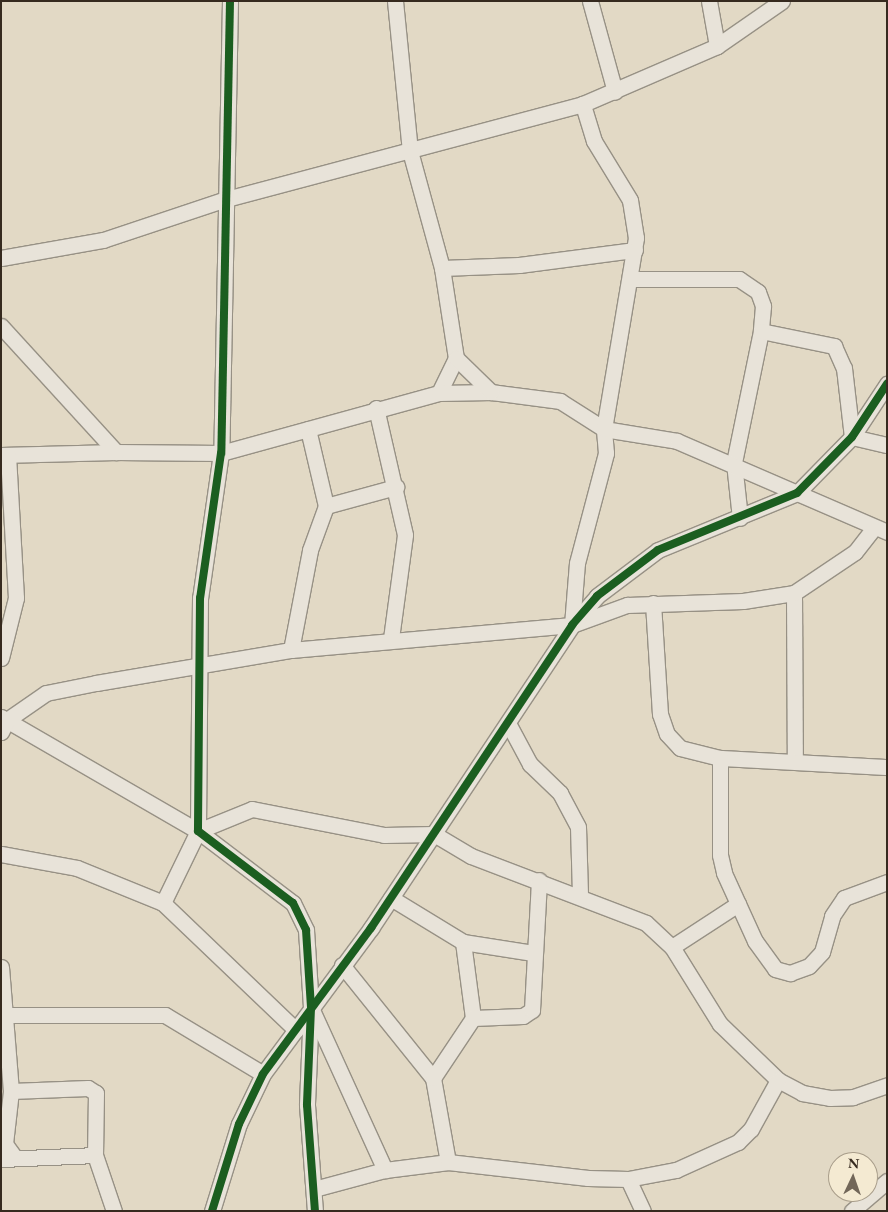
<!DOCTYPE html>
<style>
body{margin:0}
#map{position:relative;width:888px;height:1212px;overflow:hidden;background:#e2d9c5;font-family:"EB Garamond",serif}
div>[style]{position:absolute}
.roads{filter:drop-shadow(1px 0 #979185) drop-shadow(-1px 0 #979185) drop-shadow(0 1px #979185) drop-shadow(0 -1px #979185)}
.minor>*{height:15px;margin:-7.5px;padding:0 7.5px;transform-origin:7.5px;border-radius:7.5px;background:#e8e3d9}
.cycleway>*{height:8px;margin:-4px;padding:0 4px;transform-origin:4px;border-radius:4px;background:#1b5e20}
span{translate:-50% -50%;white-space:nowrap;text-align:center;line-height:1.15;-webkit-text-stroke:4px #f4ead2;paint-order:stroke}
.frame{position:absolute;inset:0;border:2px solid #362a1f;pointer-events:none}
.north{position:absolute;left:828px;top:1152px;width:50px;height:50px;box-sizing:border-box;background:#f4ead2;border:1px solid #a89d8a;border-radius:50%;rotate:3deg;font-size:14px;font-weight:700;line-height:20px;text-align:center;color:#362a1f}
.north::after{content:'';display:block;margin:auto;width:18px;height:22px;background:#726759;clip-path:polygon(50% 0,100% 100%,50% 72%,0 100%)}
</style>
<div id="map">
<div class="roads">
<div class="minor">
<div style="left:230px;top:1px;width:452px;rotate:91.1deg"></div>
<div style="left:221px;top:453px;width:147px;rotate:98.2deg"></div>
<div style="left:200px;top:598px;width:233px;rotate:90.5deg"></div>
<div style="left:198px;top:831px;width:119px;rotate:37.2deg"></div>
<div style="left:293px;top:903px;width:30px;rotate:64deg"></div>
<div style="left:306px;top:930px;width:78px;rotate:86.3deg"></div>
<div style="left:311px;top:1008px;width:97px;rotate:92.4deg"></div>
<div style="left:307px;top:1105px;width:106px;rotate:85.7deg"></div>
<div style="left:395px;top:1px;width:151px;rotate:84.3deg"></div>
<div style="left:410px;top:151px;width:121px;rotate:74.7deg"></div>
<div style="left:442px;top:268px;width:91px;rotate:81.2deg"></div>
<div style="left:456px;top:358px;width:39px;rotate:116deg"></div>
<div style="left:590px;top:1px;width:94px;rotate:74.6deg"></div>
<div style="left:709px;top:1px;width:46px;rotate:79.9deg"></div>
<div style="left:1px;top:258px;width:104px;rotate:-10deg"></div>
<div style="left:103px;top:240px;width:130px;rotate:-18.4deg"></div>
<div style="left:226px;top:199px;width:369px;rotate:-14.9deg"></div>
<div style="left:583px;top:104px;width:146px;rotate:-23.4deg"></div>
<div style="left:717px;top:46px;width:79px;rotate:-34.7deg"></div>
<div style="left:442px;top:268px;width:77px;rotate:-2.2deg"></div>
<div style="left:519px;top:265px;width:117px;rotate:-7.4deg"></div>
<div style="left:633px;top:279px;width:106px"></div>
<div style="left:739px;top:279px;width:23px;rotate:34deg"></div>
<div style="left:758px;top:292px;width:15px;rotate:70deg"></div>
<div style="left:763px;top:306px;width:25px;rotate:95deg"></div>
<div style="left:761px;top:331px;width:135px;rotate:101.6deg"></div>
<div style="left:734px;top:463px;width:55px;rotate:83.8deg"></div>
<div style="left:1px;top:326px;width:171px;rotate:47.6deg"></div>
<div style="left:116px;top:452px;width:105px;rotate:0.5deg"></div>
<div style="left:221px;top:453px;width:226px;rotate:-15.4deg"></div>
<div style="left:439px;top:393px;width:52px;rotate:-1.1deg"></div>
<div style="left:491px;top:392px;width:70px;rotate:7.4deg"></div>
<div style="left:560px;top:401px;width:52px;rotate:32.5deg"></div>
<div style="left:604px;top:429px;width:74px;rotate:9.3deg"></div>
<div style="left:677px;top:441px;width:229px;rotate:23.4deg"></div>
<div style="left:761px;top:331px;width:75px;rotate:11.6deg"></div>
<div style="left:834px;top:346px;width:24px;rotate:66deg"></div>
<div style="left:844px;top:368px;width:69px;rotate:83.4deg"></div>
<div style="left:852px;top:437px;width:36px;rotate:13deg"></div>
<div style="left:456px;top:358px;width:49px;rotate:44.2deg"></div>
<div style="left:376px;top:408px;width:130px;rotate:77.1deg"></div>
<div style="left:405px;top:535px;width:105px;rotate:97.7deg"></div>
<div style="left:1px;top:455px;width:115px;rotate:-1.5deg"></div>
<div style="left:326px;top:506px;width:73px;rotate:-15.2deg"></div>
<div style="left:794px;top:593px;width:165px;rotate:89.7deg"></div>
<div style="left:653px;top:603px;width:111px;rotate:86.4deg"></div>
<div style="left:660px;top:714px;width:21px;rotate:71deg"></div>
<div style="left:667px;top:734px;width:19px;rotate:47deg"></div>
<div style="left:680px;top:748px;width:41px;rotate:14deg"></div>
<div style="left:720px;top:758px;width:167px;rotate:3.1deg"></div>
<div style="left:572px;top:625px;width:62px;rotate:-85.4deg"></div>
<div style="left:577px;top:563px;width:114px;rotate:-75.2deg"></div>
<div style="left:606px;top:453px;width:24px;rotate:-95deg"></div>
<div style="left:604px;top:429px;width:194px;rotate:-80.5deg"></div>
<div style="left:636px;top:238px;width:38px;rotate:-99deg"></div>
<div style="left:630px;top:200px;width:69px;rotate:-121.4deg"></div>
<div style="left:594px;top:141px;width:39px;rotate:-107deg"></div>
<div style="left:291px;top:650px;width:102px;rotate:-79.2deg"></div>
<div style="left:310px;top:550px;width:47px;rotate:-70deg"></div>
<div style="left:326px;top:506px;width:79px;rotate:-103.2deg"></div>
<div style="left:1px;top:658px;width:62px;rotate:-76deg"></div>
<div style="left:16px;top:598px;width:143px;rotate:-93.2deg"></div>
<div style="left:1px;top:717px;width:228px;rotate:30.1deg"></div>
<div style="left:198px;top:831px;width:58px;rotate:-22.2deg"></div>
<div style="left:252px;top:809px;width:135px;rotate:11.1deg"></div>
<div style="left:384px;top:835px;width:50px;rotate:-1.1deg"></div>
<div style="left:434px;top:834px;width:43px;rotate:30.7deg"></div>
<div style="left:471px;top:856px;width:187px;rotate:20.9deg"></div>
<div style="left:646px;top:923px;width:35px;rotate:43deg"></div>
<div style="left:672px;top:947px;width:91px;rotate:58.1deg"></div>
<div style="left:720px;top:1024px;width:81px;rotate:44deg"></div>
<div style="left:778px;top:1080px;width:27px;rotate:28deg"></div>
<div style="left:802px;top:1093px;width:28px;rotate:10deg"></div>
<div style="left:830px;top:1098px;width:23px;rotate:-2deg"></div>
<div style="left:853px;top:1097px;width:36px;rotate:-19deg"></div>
<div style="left:508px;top:723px;width:47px;rotate:61.8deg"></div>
<div style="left:530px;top:764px;width:42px;rotate:44deg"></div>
<div style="left:560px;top:793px;width:38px;rotate:62deg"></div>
<div style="left:578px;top:827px;width:69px;rotate:88.3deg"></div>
<div style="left:1px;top:732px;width:13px;rotate:-63deg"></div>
<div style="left:7px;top:720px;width:47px;rotate:-34.7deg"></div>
<div style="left:46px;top:693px;width:51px;rotate:-11.3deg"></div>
<div style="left:96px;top:683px;width:198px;rotate:-9.6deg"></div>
<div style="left:291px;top:650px;width:282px;rotate:-5.1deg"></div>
<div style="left:572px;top:625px;width:59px;rotate:-20deg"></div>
<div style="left:627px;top:605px;width:116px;rotate:-2deg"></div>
<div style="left:743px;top:601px;width:52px;rotate:-8.9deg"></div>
<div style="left:794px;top:593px;width:73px;rotate:-33.9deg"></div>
<div style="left:855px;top:552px;width:29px;rotate:-52deg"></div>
<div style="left:720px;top:758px;width:97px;rotate:90deg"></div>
<div style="left:720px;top:855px;width:18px;rotate:77deg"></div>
<div style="left:724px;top:873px;width:75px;rotate:65.5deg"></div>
<div style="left:755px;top:941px;width:34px;rotate:54deg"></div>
<div style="left:775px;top:969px;width:16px;rotate:15deg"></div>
<div style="left:790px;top:973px;width:20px;rotate:-20deg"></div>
<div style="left:809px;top:966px;width:19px;rotate:-47deg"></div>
<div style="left:822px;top:952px;width:37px;rotate:-74deg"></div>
<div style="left:832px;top:916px;width:22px;rotate:-56deg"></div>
<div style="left:844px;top:898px;width:46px;rotate:-20.4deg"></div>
<div style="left:1px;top:854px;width:77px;rotate:10.4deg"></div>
<div style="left:77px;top:868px;width:93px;rotate:22.1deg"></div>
<div style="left:163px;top:903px;width:184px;rotate:43.7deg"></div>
<div style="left:391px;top:898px;width:84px;rotate:31.4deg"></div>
<div style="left:463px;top:942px;width:77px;rotate:82.5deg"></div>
<div style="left:163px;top:903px;width:80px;rotate:-64.1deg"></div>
<div style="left:463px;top:942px;width:71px;rotate:8.9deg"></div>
<div style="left:672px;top:947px;width:79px;rotate:-33.1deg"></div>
<div style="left:342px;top:965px;width:145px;rotate:51.2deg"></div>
<div style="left:433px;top:1078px;width:85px;rotate:79.9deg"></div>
<div style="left:1px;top:967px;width:124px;rotate:85.4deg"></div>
<div style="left:11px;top:1091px;width:53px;rotate:96.5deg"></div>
<div style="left:5px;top:1144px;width:17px;rotate:54deg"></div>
<div style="left:313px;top:1012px;width:174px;rotate:65.5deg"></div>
<div style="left:7px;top:1015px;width:158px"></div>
<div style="left:165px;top:1015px;width:114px;rotate:31deg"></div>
<div style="left:433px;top:1078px;width:72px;rotate:-56.3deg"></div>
<div style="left:473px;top:1018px;width:50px;rotate:-2.3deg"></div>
<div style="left:523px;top:1016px;width:11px;rotate:-34deg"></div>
<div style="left:532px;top:1010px;width:130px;rotate:-86.9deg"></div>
<div style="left:11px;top:1091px;width:77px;rotate:-2.2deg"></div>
<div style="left:88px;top:1088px;width:9px;rotate:32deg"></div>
<div style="left:96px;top:1093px;width:62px;rotate:90.9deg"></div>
<div style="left:95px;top:1155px;width:59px;rotate:71.3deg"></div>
<div style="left:1px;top:1159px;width:94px;rotate:-2.4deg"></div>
<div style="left:628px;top:1179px;width:35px;rotate:65deg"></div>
<div style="left:314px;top:1189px;width:73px;rotate:-15deg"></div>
<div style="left:385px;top:1170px;width:64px;rotate:-7.2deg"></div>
<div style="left:448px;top:1162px;width:141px;rotate:6.5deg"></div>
<div style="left:588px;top:1178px;width:40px;rotate:1.4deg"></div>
<div style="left:628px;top:1179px;width:49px;rotate:-10.6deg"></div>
<div style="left:676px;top:1170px;width:68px;rotate:-24.3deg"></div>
<div style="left:738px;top:1142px;width:18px;rotate:-45deg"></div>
<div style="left:751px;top:1129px;width:56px;rotate:-61.1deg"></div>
<div style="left:212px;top:1211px;width:91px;rotate:-72.8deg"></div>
<div style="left:239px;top:1124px;width:55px;rotate:-64.4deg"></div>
<div style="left:263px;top:1074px;width:182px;rotate:-53.5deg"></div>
<div style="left:371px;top:928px;width:364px;rotate:-56.4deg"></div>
<div style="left:572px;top:625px;width:38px;rotate:-49deg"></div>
<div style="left:597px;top:596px;width:76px;rotate:-37deg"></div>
<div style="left:658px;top:550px;width:150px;rotate:-22.3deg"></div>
<div style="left:797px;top:493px;width:78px;rotate:-45.5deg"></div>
<div style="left:852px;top:437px;width:64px;rotate:-56.6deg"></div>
<div style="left:852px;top:1211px;width:46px;rotate:-40.6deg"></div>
</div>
</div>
<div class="cycleway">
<div style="left:230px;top:1px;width:452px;rotate:91.1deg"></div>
<div style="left:221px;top:453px;width:147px;rotate:98.2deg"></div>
<div style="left:200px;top:598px;width:233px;rotate:90.5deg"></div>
<div style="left:198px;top:831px;width:119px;rotate:37.2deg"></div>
<div style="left:293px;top:903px;width:30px;rotate:64deg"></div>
<div style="left:306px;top:930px;width:78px;rotate:86.3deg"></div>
<div style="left:311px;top:1008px;width:97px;rotate:92.4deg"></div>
<div style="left:307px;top:1105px;width:106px;rotate:85.7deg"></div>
<div style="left:212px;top:1211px;width:91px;rotate:-72.8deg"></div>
<div style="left:239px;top:1124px;width:55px;rotate:-64.4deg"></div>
<div style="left:263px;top:1074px;width:182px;rotate:-53.5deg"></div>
<div style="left:371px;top:928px;width:364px;rotate:-56.4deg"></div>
<div style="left:572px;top:625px;width:38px;rotate:-49deg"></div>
<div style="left:597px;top:596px;width:76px;rotate:-37deg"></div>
<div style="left:658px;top:550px;width:150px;rotate:-22.3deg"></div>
<div style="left:797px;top:493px;width:78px;rotate:-45.5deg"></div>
<div style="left:852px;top:437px;width:64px;rotate:-56.6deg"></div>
</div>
<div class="frame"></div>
<div class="north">N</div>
</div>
